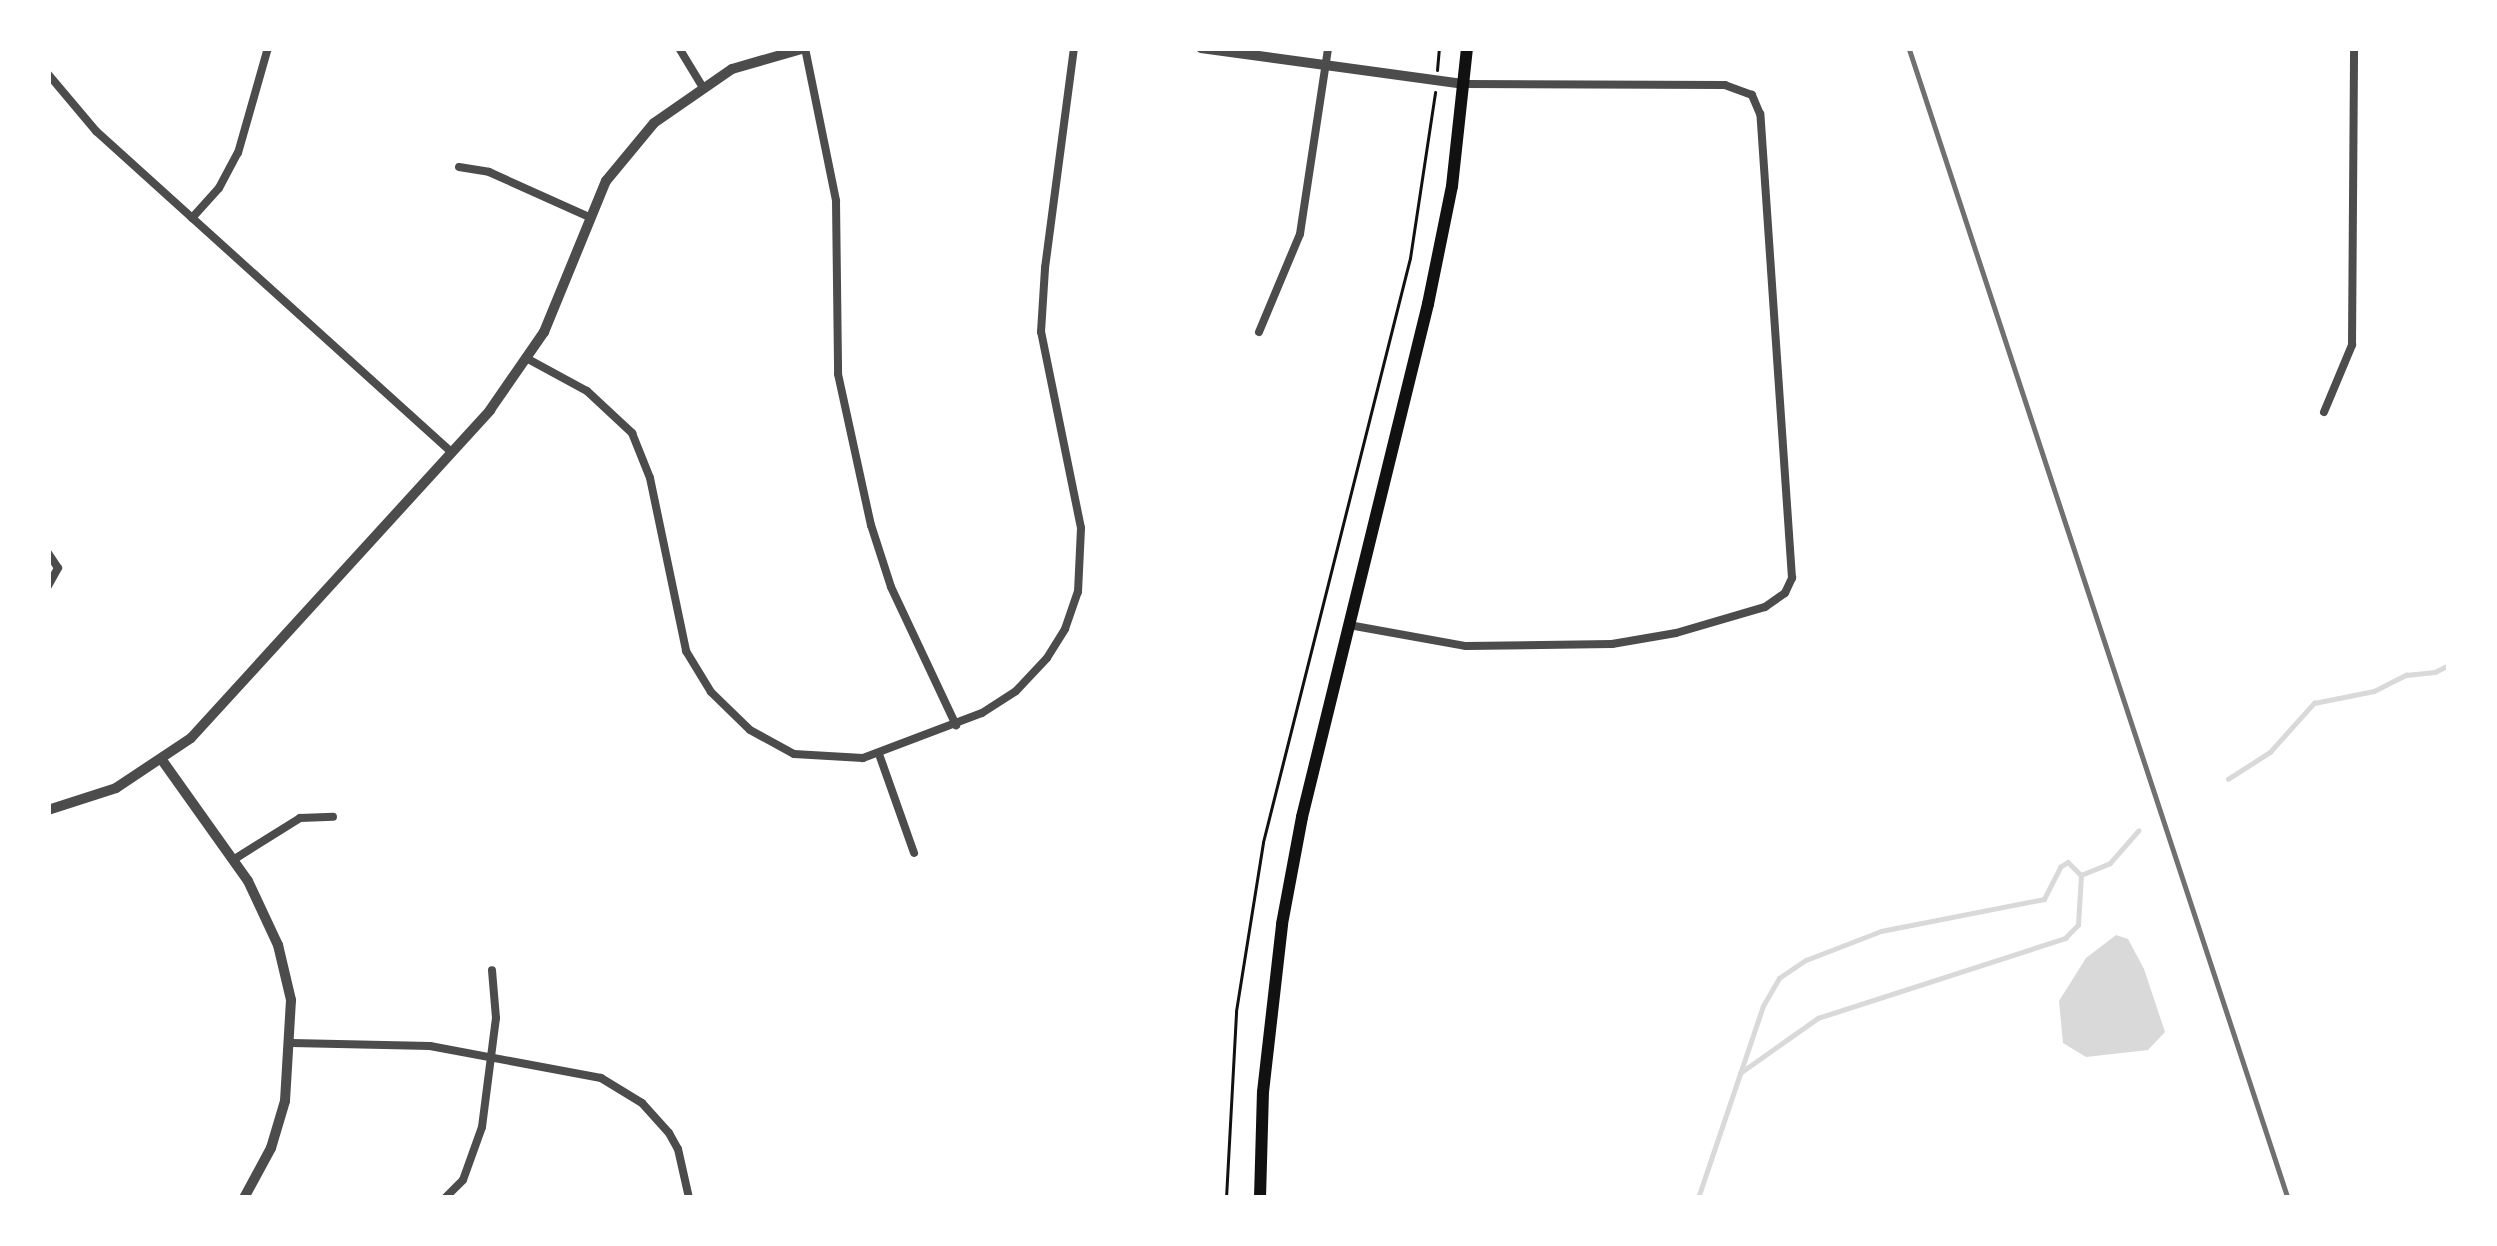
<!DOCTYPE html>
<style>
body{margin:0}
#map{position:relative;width:2497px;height:1246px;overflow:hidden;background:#fff;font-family:"Nunito Sans",sans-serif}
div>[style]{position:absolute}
.water>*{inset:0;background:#d9d9d9}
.stream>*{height:4.5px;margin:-2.25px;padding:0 2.25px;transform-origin:2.25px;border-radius:2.25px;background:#d9d9d9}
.path>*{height:3px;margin:-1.5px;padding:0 1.5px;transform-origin:1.5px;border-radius:1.5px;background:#111}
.minor>*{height:8px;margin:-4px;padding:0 4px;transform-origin:4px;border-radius:4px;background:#4c4c4c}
.tertiary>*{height:10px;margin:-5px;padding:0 5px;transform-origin:5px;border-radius:5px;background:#4c4c4c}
.secondary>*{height:12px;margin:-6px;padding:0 6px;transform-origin:6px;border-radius:6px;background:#111}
.rail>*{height:4.5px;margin:-2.25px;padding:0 2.25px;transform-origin:2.25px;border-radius:2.25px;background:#707070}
span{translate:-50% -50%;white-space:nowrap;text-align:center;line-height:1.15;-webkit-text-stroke:10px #fff;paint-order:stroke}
.frame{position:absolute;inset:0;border:51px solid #fff;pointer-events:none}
</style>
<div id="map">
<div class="water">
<div style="clip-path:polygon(2116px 935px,2128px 939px,2144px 969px,2165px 1032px,2148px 1050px,2086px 1057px,2063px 1043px,2059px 1001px,2086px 958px)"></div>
</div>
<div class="stream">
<div style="left:2228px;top:779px;width:50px;rotate:-32.7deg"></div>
<div style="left:2270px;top:752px;width:66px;rotate:-48.1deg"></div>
<div style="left:2314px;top:703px;width:61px;rotate:-11.3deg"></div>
<div style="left:2374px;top:691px;width:36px;rotate:-27deg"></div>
<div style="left:2406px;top:675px;width:29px;rotate:-6deg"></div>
<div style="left:2435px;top:672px;width:16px;rotate:-27deg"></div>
<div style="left:1740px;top:1073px;width:95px;rotate:-35.2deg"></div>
<div style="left:1818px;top:1018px;width:260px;rotate:-17.9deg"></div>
<div style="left:2065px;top:938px;width:18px;rotate:-45deg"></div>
<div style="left:2078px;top:925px;width:50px;rotate:-86.6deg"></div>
<div style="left:1698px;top:1198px;width:203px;rotate:-71.3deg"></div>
<div style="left:1763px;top:1006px;width:32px;rotate:-60deg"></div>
<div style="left:1779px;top:978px;width:32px;rotate:-34deg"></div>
<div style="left:1806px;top:960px;width:80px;rotate:-21.1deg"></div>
<div style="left:1881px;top:931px;width:166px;rotate:-11.1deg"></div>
<div style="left:2044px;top:899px;width:36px;rotate:-63deg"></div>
<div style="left:2060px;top:867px;width:9px;rotate:-32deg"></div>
<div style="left:2068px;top:862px;width:18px;rotate:45deg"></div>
<div style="left:2081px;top:875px;width:31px;rotate:-22deg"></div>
<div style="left:2110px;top:863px;width:43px;rotate:-48.8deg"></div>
</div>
<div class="path">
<div style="left:1437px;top:70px;width:22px;rotate:-85deg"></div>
<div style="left:1226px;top:1198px;width:187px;rotate:-86.9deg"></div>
<div style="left:1236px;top:1011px;width:171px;rotate:-80.9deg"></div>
<div style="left:1263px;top:842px;width:602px;rotate:-75.87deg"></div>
<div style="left:1410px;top:258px;width:168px;rotate:-81.4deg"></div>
</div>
<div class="minor">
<div style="left:679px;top:48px;width:44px;rotate:58.8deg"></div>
<div style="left:805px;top:48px;width:156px;rotate:78.5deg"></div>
<div style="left:836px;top:201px;width:173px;rotate:89.3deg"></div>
<div style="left:838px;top:374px;width:155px;rotate:77.7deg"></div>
<div style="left:871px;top:525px;width:65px;rotate:72.1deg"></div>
<div style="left:891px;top:587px;width:153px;rotate:64.8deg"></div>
<div style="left:48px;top:74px;width:75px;rotate:49.9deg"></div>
<div style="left:96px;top:131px;width:477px;rotate:42.1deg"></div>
<div style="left:459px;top:167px;width:30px;rotate:9deg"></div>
<div style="left:489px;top:172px;width:107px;rotate:24.2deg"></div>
<div style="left:192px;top:218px;width:40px;rotate:-48deg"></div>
<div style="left:219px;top:188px;width:40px;rotate:-62deg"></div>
<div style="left:238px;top:153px;width:109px;rotate:-74.1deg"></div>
<div style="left:1259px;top:332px;width:106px;rotate:-67.3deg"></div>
<div style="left:1300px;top:234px;width:188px;rotate:-81.4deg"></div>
<div style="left:528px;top:359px;width:67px;rotate:28.5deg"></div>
<div style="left:587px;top:391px;width:62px;rotate:43deg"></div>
<div style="left:632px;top:433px;width:48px;rotate:68.2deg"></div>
<div style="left:650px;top:478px;width:177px;rotate:78.2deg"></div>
<div style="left:686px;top:651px;width:48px;rotate:58.6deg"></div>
<div style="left:711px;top:692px;width:54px;rotate:44.3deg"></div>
<div style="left:750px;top:730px;width:50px;rotate:28.6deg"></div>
<div style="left:794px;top:754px;width:69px;rotate:3.3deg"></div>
<div style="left:863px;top:758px;width:127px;rotate:-20.7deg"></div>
<div style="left:982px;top:713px;width:40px;rotate:-32.9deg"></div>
<div style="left:1016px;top:691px;width:45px;rotate:-46.8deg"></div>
<div style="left:1047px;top:658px;width:34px;rotate:-58deg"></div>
<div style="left:1065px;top:629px;width:39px;rotate:-71deg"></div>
<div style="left:1078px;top:592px;width:64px;rotate:-87.3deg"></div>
<div style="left:1081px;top:528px;width:200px;rotate:-101.5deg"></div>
<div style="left:1041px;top:332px;width:64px;rotate:-86.4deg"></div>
<div style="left:1045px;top:268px;width:222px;rotate:-82.5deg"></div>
<div style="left:2324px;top:412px;width:73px;rotate:-67.3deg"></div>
<div style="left:2352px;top:345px;width:297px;rotate:-89.6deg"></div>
<div style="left:48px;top:553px;width:18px;rotate:56deg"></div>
<div style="left:58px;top:568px;width:21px;rotate:119deg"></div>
<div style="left:1349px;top:625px;width:119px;rotate:10.2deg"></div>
<div style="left:1466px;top:646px;width:146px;rotate:-0.8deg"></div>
<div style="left:1612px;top:644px;width:65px;rotate:-9.8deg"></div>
<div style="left:1676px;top:633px;width:93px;rotate:-16.3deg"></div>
<div style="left:1765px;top:607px;width:24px;rotate:-35deg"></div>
<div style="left:1785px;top:593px;width:17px;rotate:-65deg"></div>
<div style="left:1792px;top:578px;width:465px;rotate:-93.9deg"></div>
<div style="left:1760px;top:114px;width:21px;rotate:-113deg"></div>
<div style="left:1752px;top:95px;width:29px;rotate:-160deg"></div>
<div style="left:1725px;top:85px;width:260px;rotate:-179.8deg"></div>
<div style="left:879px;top:754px;width:105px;rotate:70.5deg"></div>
<div style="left:233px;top:860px;width:79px;rotate:-32.1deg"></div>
<div style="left:300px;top:818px;width:33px;rotate:-2deg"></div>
<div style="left:292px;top:1043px;width:138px;rotate:1.2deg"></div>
<div style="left:430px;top:1046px;width:174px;rotate:10.6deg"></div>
<div style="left:601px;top:1078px;width:48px;rotate:31.4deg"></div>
<div style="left:642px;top:1103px;width:40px;rotate:48deg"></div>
<div style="left:669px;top:1133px;width:18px;rotate:61deg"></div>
<div style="left:678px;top:1149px;width:50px;rotate:77.3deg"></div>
<div style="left:445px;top:1198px;width:25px;rotate:-45deg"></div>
<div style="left:463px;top:1180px;width:56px;rotate:-70.3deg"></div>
<div style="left:482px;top:1127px;width:110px;rotate:-82.7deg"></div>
<div style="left:496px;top:1018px;width:48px;rotate:-94.8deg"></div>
</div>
<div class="tertiary">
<div style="left:1201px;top:48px;width:266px;rotate:7.8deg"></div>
<div style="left:162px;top:760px;width:148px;rotate:54.6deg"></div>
<div style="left:248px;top:881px;width:71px;rotate:64.9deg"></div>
<div style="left:278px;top:945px;width:57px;rotate:76.7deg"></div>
<div style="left:291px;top:1000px;width:101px;rotate:93.4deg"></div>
<div style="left:285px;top:1101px;width:49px;rotate:106.6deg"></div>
<div style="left:271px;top:1148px;width:57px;rotate:118.4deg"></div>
<div style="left:48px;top:810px;width:71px;rotate:-17.9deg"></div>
<div style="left:116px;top:788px;width:90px;rotate:-33.7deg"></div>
<div style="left:191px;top:738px;width:444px;rotate:-47.6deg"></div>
<div style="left:490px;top:410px;width:95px;rotate:-55.3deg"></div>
<div style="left:544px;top:332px;width:163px;rotate:-67.7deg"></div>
<div style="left:606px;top:181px;width:75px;rotate:-50.4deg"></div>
<div style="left:654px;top:123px;width:95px;rotate:-34.7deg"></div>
<div style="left:732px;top:69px;width:76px;rotate:-16deg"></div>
</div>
<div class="secondary">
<div style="left:1260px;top:1198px;width:106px;rotate:-88.4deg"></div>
<div style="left:1263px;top:1092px;width:169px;rotate:-83.5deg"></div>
<div style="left:1282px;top:924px;width:109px;rotate:-79.4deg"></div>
<div style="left:1302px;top:817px;width:528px;rotate:-76.2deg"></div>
<div style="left:1428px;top:304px;width:120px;rotate:-78.5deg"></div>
<div style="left:1452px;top:186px;width:139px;rotate:-83.8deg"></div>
</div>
<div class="rail">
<div style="left:1909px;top:48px;width:1211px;rotate:71.76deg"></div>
</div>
<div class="frame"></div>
</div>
